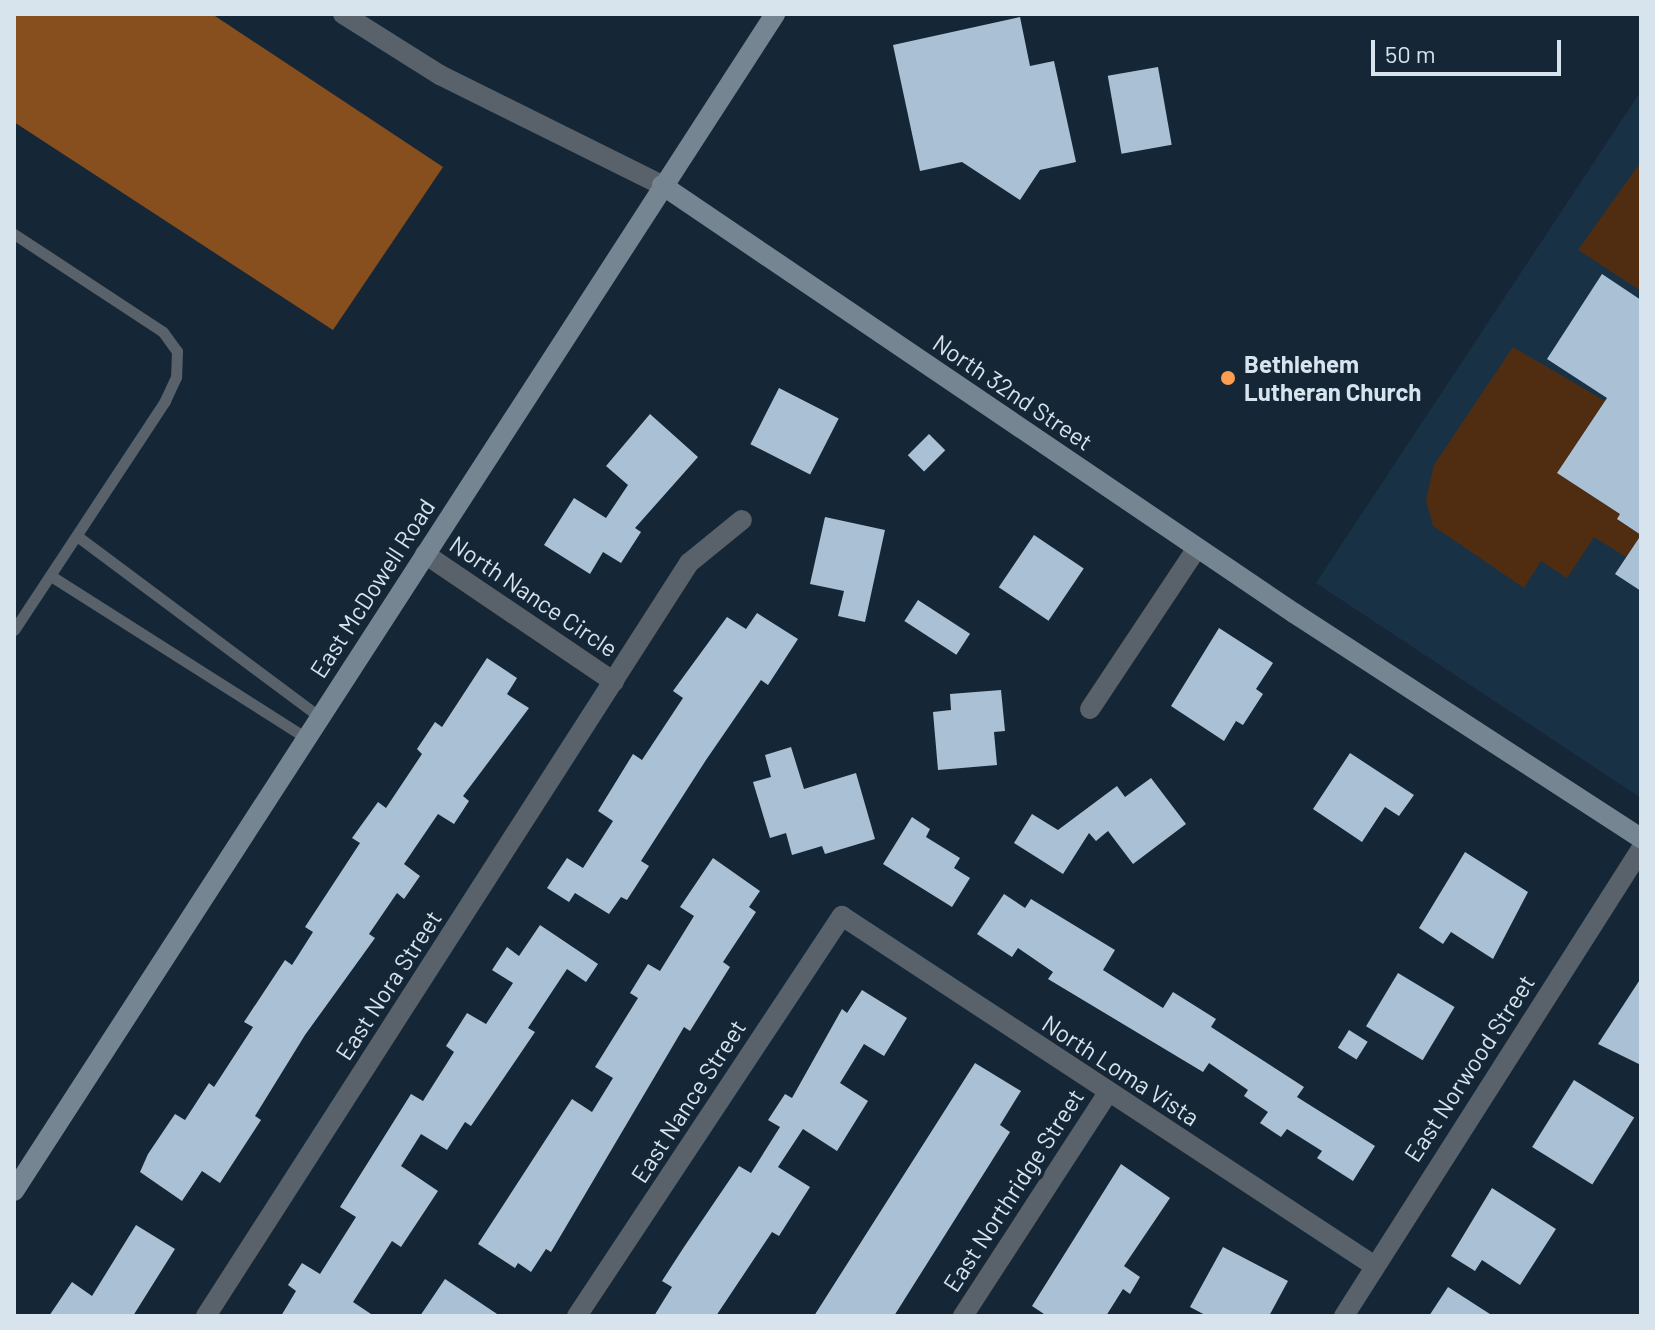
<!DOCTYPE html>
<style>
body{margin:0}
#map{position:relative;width:1655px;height:1330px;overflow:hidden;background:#152737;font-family:Barlow,sans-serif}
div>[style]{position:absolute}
.built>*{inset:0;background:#193145}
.green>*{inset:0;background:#502d10}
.water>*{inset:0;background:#884f1e}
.building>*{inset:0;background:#aac1d5;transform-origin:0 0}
.lane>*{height:11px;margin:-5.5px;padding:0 5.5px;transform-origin:5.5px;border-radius:5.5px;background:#59626a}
.street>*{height:20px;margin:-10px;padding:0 10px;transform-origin:10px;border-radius:10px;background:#59626a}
.secondary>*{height:20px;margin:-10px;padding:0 10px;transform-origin:10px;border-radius:10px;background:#768592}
.dots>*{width:22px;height:22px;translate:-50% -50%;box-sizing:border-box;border:4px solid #152737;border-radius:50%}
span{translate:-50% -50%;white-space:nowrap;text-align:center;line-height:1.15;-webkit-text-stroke:8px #152737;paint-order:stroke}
.poi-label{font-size:24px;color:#d7e3ed;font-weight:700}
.left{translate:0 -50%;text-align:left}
.street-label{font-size:24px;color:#d7e3ed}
.frame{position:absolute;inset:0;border:16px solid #d7e3ed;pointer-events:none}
.scale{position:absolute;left:1371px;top:40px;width:190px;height:36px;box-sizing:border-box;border:4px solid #d7e3ed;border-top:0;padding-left:10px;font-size:24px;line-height:28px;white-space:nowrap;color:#d7e3ed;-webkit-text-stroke:6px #152737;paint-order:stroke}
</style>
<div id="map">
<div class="built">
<div style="clip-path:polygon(1641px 91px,1641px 798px,1316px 583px)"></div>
</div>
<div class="green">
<div style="clip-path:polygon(1641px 162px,1641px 291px,1578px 250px)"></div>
<div style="clip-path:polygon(1513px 347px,1605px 401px,1557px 473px,1620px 514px,1618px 520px,1641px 535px,1626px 557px,1594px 537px,1567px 578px,1541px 561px,1524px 588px,1433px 526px,1426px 500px,1434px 465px)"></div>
</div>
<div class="water">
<div style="clip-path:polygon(14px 14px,212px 14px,443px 167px,333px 330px,14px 122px)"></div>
</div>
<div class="building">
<div style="clip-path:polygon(1020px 17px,1030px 66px,1054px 61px,1076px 162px,1040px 170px,1020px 200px,962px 162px,920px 171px,893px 45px)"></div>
<div style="left:1158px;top:67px;width:79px;height:51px;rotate:80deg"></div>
<div style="clip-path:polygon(1602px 274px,1641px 300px,1641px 591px,1615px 574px,1641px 535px,1617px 519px,1620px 514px,1557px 473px,1607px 398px,1547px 359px)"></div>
<div style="left:779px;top:388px;width:67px;height:63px;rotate:27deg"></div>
<div style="clip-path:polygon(650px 414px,698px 457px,635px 528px,641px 532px,621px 563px,603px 552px,590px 574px,544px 545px,574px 498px,606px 518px,628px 485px,606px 466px)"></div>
<div style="left:929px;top:434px;width:23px;height:30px;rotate:45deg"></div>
<div style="clip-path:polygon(825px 517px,885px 530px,865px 622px,838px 616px,844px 591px,810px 584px)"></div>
<div style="left:1034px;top:535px;width:60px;height:63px;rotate:34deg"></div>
<div style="left:918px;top:600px;width:62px;height:25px;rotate:33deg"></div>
<div style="clip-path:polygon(757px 613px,798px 639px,768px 685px,761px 680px,706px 760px,641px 861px,649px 866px,627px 900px,621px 897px,609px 914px,575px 893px,569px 902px,547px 888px,567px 858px,583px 868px,613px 821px,598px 811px,633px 754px,642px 760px,683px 698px,673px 691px,727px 617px,746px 629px)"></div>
<div style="clip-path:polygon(1219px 628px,1273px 663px,1256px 689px,1263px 694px,1243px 725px,1236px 721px,1224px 741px,1171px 706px)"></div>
<div style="clip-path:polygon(487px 658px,517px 678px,507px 694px,529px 708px,463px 796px,469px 801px,454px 824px,438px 814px,404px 864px,420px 876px,404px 899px,397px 893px,369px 934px,375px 938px,305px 1035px,255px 1116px,261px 1120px,220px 1183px,202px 1171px,182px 1201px,140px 1172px,148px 1154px,175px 1114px,185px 1120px,209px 1083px,214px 1087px,253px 1027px,244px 1022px,285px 960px,292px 965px,313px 932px,305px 927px,360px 843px,352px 838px,378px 802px,386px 808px,422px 754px,417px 749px,435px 722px,442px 727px)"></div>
<div style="clip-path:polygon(1001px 690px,1005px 731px,994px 732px,997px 765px,938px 770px,933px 712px,951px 710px,950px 694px)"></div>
<div style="clip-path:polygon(791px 747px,804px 789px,856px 773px,875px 839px,825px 854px,822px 846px,792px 855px,786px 833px,770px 838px,753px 782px,771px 777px,765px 755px)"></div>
<div style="clip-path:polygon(1350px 753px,1414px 795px,1399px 816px,1385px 807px,1362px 842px,1313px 809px)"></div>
<div style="clip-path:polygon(1151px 778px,1186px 824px,1133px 864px,1108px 831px,1096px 841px,1089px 833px,1063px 874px,1014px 843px,1032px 814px,1058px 830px,1117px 786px,1125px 797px)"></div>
<div style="clip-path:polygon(912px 817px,930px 829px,926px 837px,960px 858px,954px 868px,970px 878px,952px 907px,883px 864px)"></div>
<div style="clip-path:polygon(1465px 852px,1528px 892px,1493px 959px,1451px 932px,1443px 944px,1419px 928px)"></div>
<div style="clip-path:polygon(713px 858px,760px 891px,749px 907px,756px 912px,723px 962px,730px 967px,690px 1031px,684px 1027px,551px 1252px,546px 1249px,531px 1272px,518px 1263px,515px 1268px,478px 1244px,572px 1099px,592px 1112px,613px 1078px,595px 1067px,638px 998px,630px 993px,648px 964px,660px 971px,694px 916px,680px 907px)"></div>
<div style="clip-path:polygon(1004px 894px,1025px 908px,1031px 899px,1115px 950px,1103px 970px,1163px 1008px,1173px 992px,1216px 1019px,1211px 1027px,1304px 1087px,1297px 1097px,1375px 1146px,1353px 1181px,1317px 1158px,1322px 1151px,1287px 1129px,1281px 1137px,1260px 1123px,1268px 1112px,1244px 1096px,1248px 1090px,1209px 1063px,1203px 1072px,1048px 979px,1053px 972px,1018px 948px,1012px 957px,977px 934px)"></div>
<div style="clip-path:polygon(540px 925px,598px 964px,586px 982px,567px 969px,528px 1028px,535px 1032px,471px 1126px,465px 1122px,447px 1150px,421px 1134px,401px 1166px,438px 1191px,401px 1247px,392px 1241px,353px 1302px,374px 1316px,281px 1316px,296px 1291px,288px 1285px,302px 1263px,320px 1274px,356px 1217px,340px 1207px,411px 1094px,423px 1101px,454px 1052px,446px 1046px,467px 1013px,486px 1024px,513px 983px,492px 970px,507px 947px,519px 956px)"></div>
<div style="left:1398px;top:973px;width:66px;height:62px;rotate:31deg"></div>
<div style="clip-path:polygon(1641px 978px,1641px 1065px,1598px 1044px)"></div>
<div style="clip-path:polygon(862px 990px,907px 1018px,884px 1056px,864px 1044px,840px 1083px,868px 1101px,837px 1151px,803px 1129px,778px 1167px,810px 1187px,779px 1236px,772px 1232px,716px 1316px,654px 1316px,672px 1287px,662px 1281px,684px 1247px,739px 1166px,751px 1173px,780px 1127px,768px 1120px,785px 1094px,792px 1098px,842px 1009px,847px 1013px)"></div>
<div style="left:1349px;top:1030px;width:22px;height:21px;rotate:32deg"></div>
<div style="clip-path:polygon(975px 1063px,1021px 1091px,1000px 1125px,1010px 1132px,894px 1316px,814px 1316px)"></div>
<div style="left:1574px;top:1080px;width:71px;height:79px;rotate:32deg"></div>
<div style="clip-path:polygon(1121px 1164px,1170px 1198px,1124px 1266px,1140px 1277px,1130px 1294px,1123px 1289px,1106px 1316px,1047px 1316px,1032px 1306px)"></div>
<div style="clip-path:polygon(1492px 1188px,1556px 1229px,1520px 1285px,1482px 1260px,1475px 1271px,1451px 1256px)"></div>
<div style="clip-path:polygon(136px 1225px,175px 1249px,133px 1316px,49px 1316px,72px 1282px,92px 1296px)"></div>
<div style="clip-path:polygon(1223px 1247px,1288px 1281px,1269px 1316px,1207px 1316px,1190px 1307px)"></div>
<div style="clip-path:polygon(445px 1279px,500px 1316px,420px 1316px)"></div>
<div style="clip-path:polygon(1448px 1287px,1493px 1316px,1429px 1316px)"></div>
</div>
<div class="lane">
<div style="left:14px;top:234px;width:178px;rotate:33.3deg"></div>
<div style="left:163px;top:332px;width:24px;rotate:54deg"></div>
<div style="left:177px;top:351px;width:26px;rotate:92deg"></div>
<div style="left:176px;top:377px;width:26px;rotate:115deg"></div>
<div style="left:165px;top:401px;width:274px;rotate:123.4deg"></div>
<div style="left:77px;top:536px;width:303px;rotate:36.7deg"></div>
<div style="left:51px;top:576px;width:302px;rotate:32.4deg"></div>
</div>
<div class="street">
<div style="left:343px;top:14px;width:115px;rotate:32.2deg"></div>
<div style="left:440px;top:75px;width:248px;rotate:26.4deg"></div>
<div style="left:425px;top:554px;width:228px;rotate:34.1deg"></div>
<div style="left:1090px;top:709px;width:193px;rotate:-56.4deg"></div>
<div style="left:206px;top:1316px;width:895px;rotate:-57.32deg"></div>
<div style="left:689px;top:563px;width:68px;rotate:-39.1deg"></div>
<div style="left:577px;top:1316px;width:480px;rotate:-56.5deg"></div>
<div style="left:842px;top:916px;width:635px;rotate:33.31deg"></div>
<div style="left:963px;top:1316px;width:266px;rotate:-57deg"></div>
<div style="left:1344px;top:1316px;width:553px;rotate:-57.54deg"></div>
</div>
<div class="secondary">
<div style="left:662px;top:185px;width:763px;rotate:34.11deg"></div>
<div style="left:1294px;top:613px;width:414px;rotate:33deg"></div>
<div style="left:14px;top:1191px;width:1402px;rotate:-57.11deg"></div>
</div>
<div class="dots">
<div style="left:1228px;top:378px;background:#fb9e51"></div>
</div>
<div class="poi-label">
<span class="left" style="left:1244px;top:378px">Bethlehem<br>Lutheran Church</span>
</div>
<div class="street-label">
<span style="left:1013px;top:392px;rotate:34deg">North 32nd Street</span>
<span style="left:372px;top:588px;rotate:-57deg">East McDowell Road</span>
<span style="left:534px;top:596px;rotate:34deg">North Nance Circle</span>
<span style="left:388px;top:985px;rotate:-57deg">East Nora Street</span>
<span style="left:1469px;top:1068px;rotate:-57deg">East Norwood Street</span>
<span style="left:1121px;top:1070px;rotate:33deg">North Loma Vista</span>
<span style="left:688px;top:1101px;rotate:-57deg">East Nance Street</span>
<span style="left:1013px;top:1190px;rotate:-57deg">East Northridge Street</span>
</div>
<div class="frame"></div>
<div class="scale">50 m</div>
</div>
